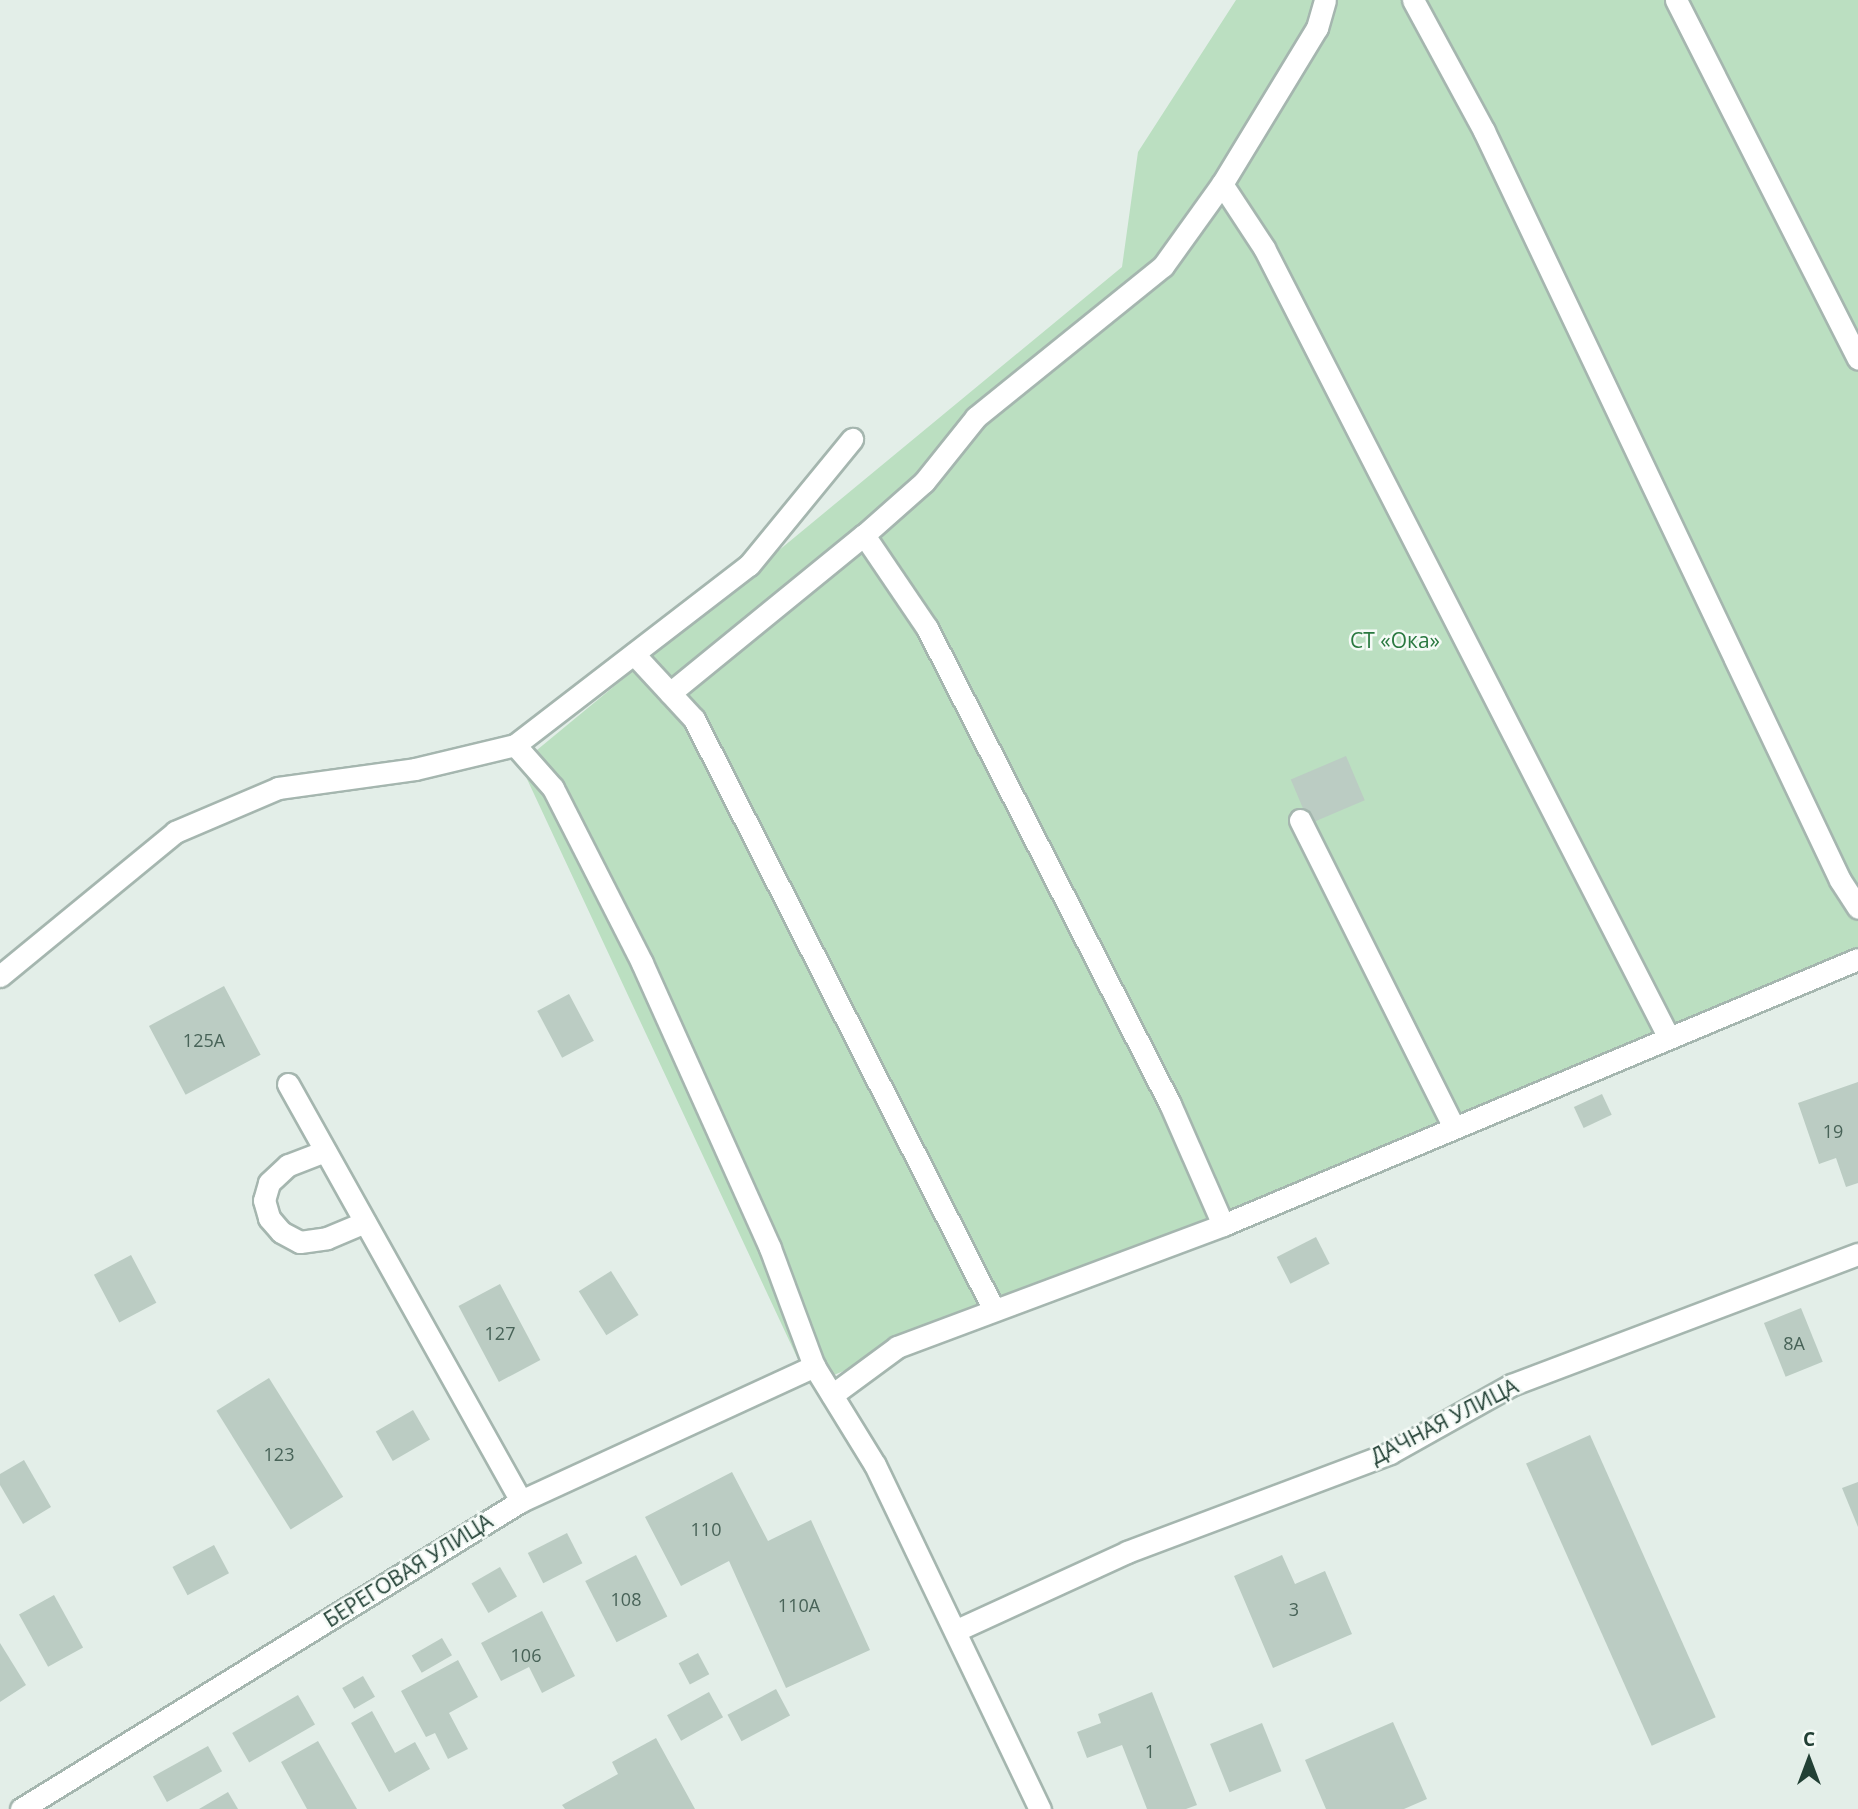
<!DOCTYPE html>
<meta charset="utf-8">
<style>
body{margin:0}
#map{position:relative;width:1858px;height:1809px;overflow:hidden;background:#e3eee8;font-family:"Open Sans",sans-serif}
div>[style]{position:absolute}
.green>*{inset:0;background:#bbdfc1}
.building>*{inset:0;background:#bbccc3;transform-origin:0 0}
.roads{filter:drop-shadow(2px 0 #a5b6af) drop-shadow(-2px 0 #a5b6af) drop-shadow(0 2px #a5b6af) drop-shadow(0 -2px #a5b6af)}
.minor>*{height:21px;margin:-10.5px;padding:0 10.5px;transform-origin:10.5px;border-radius:10.5px;background:#fff}
span{translate:-50% -50%;white-space:nowrap;text-align:center;line-height:1.15;-webkit-text-stroke:5px #f4faf6;paint-order:stroke}
.number-label{font-size:18px;color:#486358}
.number-label span{-webkit-text-stroke-width:0}
.park-label{font-size:21px;color:#2a7940}
.street-label{font-size:21px;color:#224035}
.north{position:absolute;left:1774px;top:1725px;width:70px;height:70px;-webkit-text-stroke:5px #f4faf6;paint-order:stroke;rotate:0deg;font-size:19px;font-weight:700;line-height:28px;text-align:center;color:#224035}
.north::after{content:'';display:block;margin:auto;width:24px;height:32px;background:#224035;clip-path:polygon(50% 0,100% 100%,50% 72%,0 100%)}
</style>
<div id="map">
<div class="green">
<div style="clip-path:polygon(1236px 0,1858px 0,1858px 948px,810px 1385px,520px 764px,1122px 267px,1138px 152px)"></div>
</div>
<div class="building">
<div style="left:1346px;top:756px;width:48px;height:60px;rotate:67deg"></div>
<div style="left:224px;top:986px;width:78px;height:85px;rotate:62deg"></div>
<div style="left:569px;top:994px;width:53px;height:36px;rotate:62deg"></div>
<div style="clip-path:polygon(1858px 1082px,1858px 1183px,1846px 1187px,1836px 1158px,1819px 1164px,1798px 1103px)"></div>
<div style="left:1602px;top:1094px;width:23px;height:31px;rotate:65deg"></div>
<div style="left:1316px;top:1237px;width:30px;height:44px;rotate:63deg"></div>
<div style="left:131px;top:1255px;width:54px;height:42px;rotate:62deg"></div>
<div style="left:611px;top:1271px;width:52px;height:38px;rotate:58deg"></div>
<div style="left:500px;top:1284px;width:86px;height:47px;rotate:62deg"></div>
<div style="left:1801px;top:1308px;width:58px;height:40px;rotate:68deg"></div>
<div style="left:269px;top:1378px;width:140px;height:62px;rotate:58deg"></div>
<div style="left:413px;top:1410px;width:34px;height:43px;rotate:60deg"></div>
<div style="left:1590px;top:1435px;width:309px;height:70px;rotate:66deg"></div>
<div style="clip-path:polygon(24px 1460px,51px 1507px,23px 1524px,0 1485px,0 1474px)"></div>
<div style="clip-path:polygon(732px 1472px,768px 1541px,811px 1520px,870px 1650px,786px 1688px,729px 1561px,681px 1586px,645px 1517px)"></div>
<div style="clip-path:polygon(1858px 1482px,1858px 1527px,1842px 1488px)"></div>
<div style="left:567px;top:1533px;width:34px;height:44px;rotate:63deg"></div>
<div style="left:214px;top:1545px;width:32px;height:47px;rotate:62deg"></div>
<div style="left:636px;top:1555px;width:69px;height:57px;rotate:63deg"></div>
<div style="clip-path:polygon(1282px 1555px,1295px 1584px,1325px 1571px,1352px 1634px,1273px 1668px,1234px 1576px)"></div>
<div style="left:500px;top:1567px;width:34px;height:33px;rotate:60deg"></div>
<div style="left:54px;top:1595px;width:60px;height:40px;rotate:61deg"></div>
<div style="clip-path:polygon(542px 1611px,575px 1676px,542px 1693px,529px 1667px,501px 1681px,481px 1643px)"></div>
<div style="left:442px;top:1638px;width:20px;height:35px;rotate:60deg"></div>
<div style="clip-path:polygon(0 1643px,26px 1685px,0 1702px)"></div>
<div style="left:698px;top:1653px;width:24px;height:22px;rotate:62deg"></div>
<div style="clip-path:polygon(458px 1660px,478px 1697px,449px 1713px,468px 1749px,448px 1759px,435px 1733px,426px 1737px,401px 1691px)"></div>
<div style="left:363px;top:1676px;width:24px;height:24px;rotate:60deg"></div>
<div style="left:776px;top:1689px;width:30px;height:55px;rotate:62deg"></div>
<div style="left:709px;top:1692px;width:29px;height:48px;rotate:61deg"></div>
<div style="clip-path:polygon(1152px 1692px,1197px 1805px,1186px 1809px,1147px 1809px,1122px 1745px,1087px 1758px,1077px 1732px,1101px 1723px,1098px 1714px)"></div>
<div style="left:298px;top:1695px;width:34px;height:76px;rotate:60deg"></div>
<div style="clip-path:polygon(372px 1711px,395px 1753px,415px 1742px,430px 1769px,389px 1792px,351px 1723px)"></div>
<div style="clip-path:polygon(1393px 1722px,1427px 1799px,1404px 1809px,1326px 1809px,1305px 1760px)"></div>
<div style="left:1262px;top:1723px;width:52px;height:56px;rotate:68deg"></div>
<div style="clip-path:polygon(656px 1738px,695px 1809px,565px 1809px,562px 1805px,618px 1774px,612px 1762px)"></div>
<div style="clip-path:polygon(318px 1741px,357px 1809px,307px 1809px,281px 1762px)"></div>
<div style="left:208px;top:1746px;width:29px;height:63px;rotate:61deg"></div>
<div style="clip-path:polygon(228px 1792px,238px 1809px,199px 1809px)"></div>
</div>
<div class="roads">
<div class="minor">
<div style="left:1413px;top:0;width:149px;rotate:61.5deg"></div>
<div style="left:1484px;top:131px;width:829px;rotate:64.58deg"></div>
<div style="left:1840px;top:880px;width:33px;rotate:57deg"></div>
<div style="left:1676px;top:0;width:402px;rotate:63.1deg"></div>
<div style="left:1222px;top:184px;width:77px;rotate:56.7deg"></div>
<div style="left:1264px;top:248px;width:886px;rotate:62.86deg"></div>
<div style="left:864px;top:535px;width:112px;rotate:55.9deg"></div>
<div style="left:927px;top:628px;width:534px;rotate:62.96deg"></div>
<div style="left:1170px;top:1104px;width:132px;rotate:66.3deg"></div>
<div style="left:634px;top:654px;width:88px;rotate:47.3deg"></div>
<div style="left:694px;top:719px;width:663px;rotate:63.09deg"></div>
<div style="left:670px;top:693px;width:250px;rotate:-39.2deg"></div>
<div style="left:864px;top:535px;width:80px;rotate:-41.5deg"></div>
<div style="left:924px;top:482px;width:83px;rotate:-51.3deg"></div>
<div style="left:976px;top:417px;width:240px;rotate:-38.9deg"></div>
<div style="left:1163px;top:266px;width:101px;rotate:-54.3deg"></div>
<div style="left:1222px;top:184px;width:183px;rotate:-58.7deg"></div>
<div style="left:1317px;top:28px;width:29px;rotate:-74deg"></div>
<div style="left:515px;top:745px;width:295px;rotate:-37.6deg"></div>
<div style="left:749px;top:565px;width:163px;rotate:-50.7deg"></div>
<div style="left:1300px;top:820px;width:341px;rotate:63.4deg"></div>
<div style="left:0;top:976px;width:227px;rotate:-39.4deg"></div>
<div style="left:175px;top:832px;width:112px;rotate:-23.1deg"></div>
<div style="left:278px;top:788px;width:138px;rotate:-7.9deg"></div>
<div style="left:415px;top:769px;width:103px;rotate:-13.5deg"></div>
<div style="left:515px;top:745px;width:57px;rotate:48.5deg"></div>
<div style="left:553px;top:788px;width:196px;rotate:63deg"></div>
<div style="left:642px;top:963px;width:312px;rotate:65.8deg"></div>
<div style="left:770px;top:1248px;width:126px;rotate:69.6deg"></div>
<div style="left:814px;top:1366px;width:116px;rotate:58.4deg"></div>
<div style="left:875px;top:1465px;width:382px;rotate:64.4deg"></div>
<div style="left:288px;top:1084px;width:478px;rotate:60.8deg"></div>
<div style="left:325px;top:1151px;width:40px;rotate:159deg"></div>
<div style="left:288px;top:1165px;width:26px;rotate:137deg"></div>
<div style="left:269px;top:1183px;width:18px;rotate:106deg"></div>
<div style="left:264px;top:1200px;width:19px;rotate:74deg"></div>
<div style="left:269px;top:1218px;width:18px;rotate:49deg"></div>
<div style="left:281px;top:1232px;width:21px;rotate:28deg"></div>
<div style="left:300px;top:1242px;width:27px;rotate:-8deg"></div>
<div style="left:327px;top:1238px;width:41px;rotate:-22.8deg"></div>
<div style="left:832px;top:1395px;width:81px;rotate:-36.4deg"></div>
<div style="left:897px;top:1347px;width:348px;rotate:-20.5deg"></div>
<div style="left:1223px;top:1225px;width:688px;rotate:-22.73deg"></div>
<div style="left:957px;top:1630px;width:187px;rotate:-24.6deg"></div>
<div style="left:1127px;top:1552px;width:281px;rotate:-20.6deg"></div>
<div style="left:1390px;top:1453px;width:139px;rotate:-29.3deg"></div>
<div style="left:1511px;top:1385px;width:371px;rotate:-20.7deg"></div>
<div style="left:21px;top:1809px;width:587px;rotate:-31.63deg"></div>
<div style="left:521px;top:1501px;width:323px;rotate:-24.7deg"></div>
</div>
</div>
<div class="number-label">
<span style="left:204px;top:1040px">125А</span>
<span style="left:1833px;top:1131px">19</span>
<span style="left:500px;top:1333px">127</span>
<span style="left:1794px;top:1343px">8А</span>
<span style="left:279px;top:1454px">123</span>
<span style="left:706px;top:1529px">110</span>
<span style="left:626px;top:1599px">108</span>
<span style="left:799px;top:1605px">110А</span>
<span style="left:1294px;top:1609px">3</span>
<span style="left:526px;top:1655px">106</span>
<span style="left:1150px;top:1751px">1</span>
</div>
<div class="park-label">
<span style="left:1395px;top:640px">СТ «Ока»</span>
</div>
<div class="street-label">
<span style="left:1444px;top:1421px;rotate:-27deg">ДАЧНАЯ УЛИЦА</span>
<span style="left:408px;top:1570px;rotate:-32deg">БЕРЕГОВАЯ УЛИЦА</span>
</div>
<div class="north">С</div>
</div>
